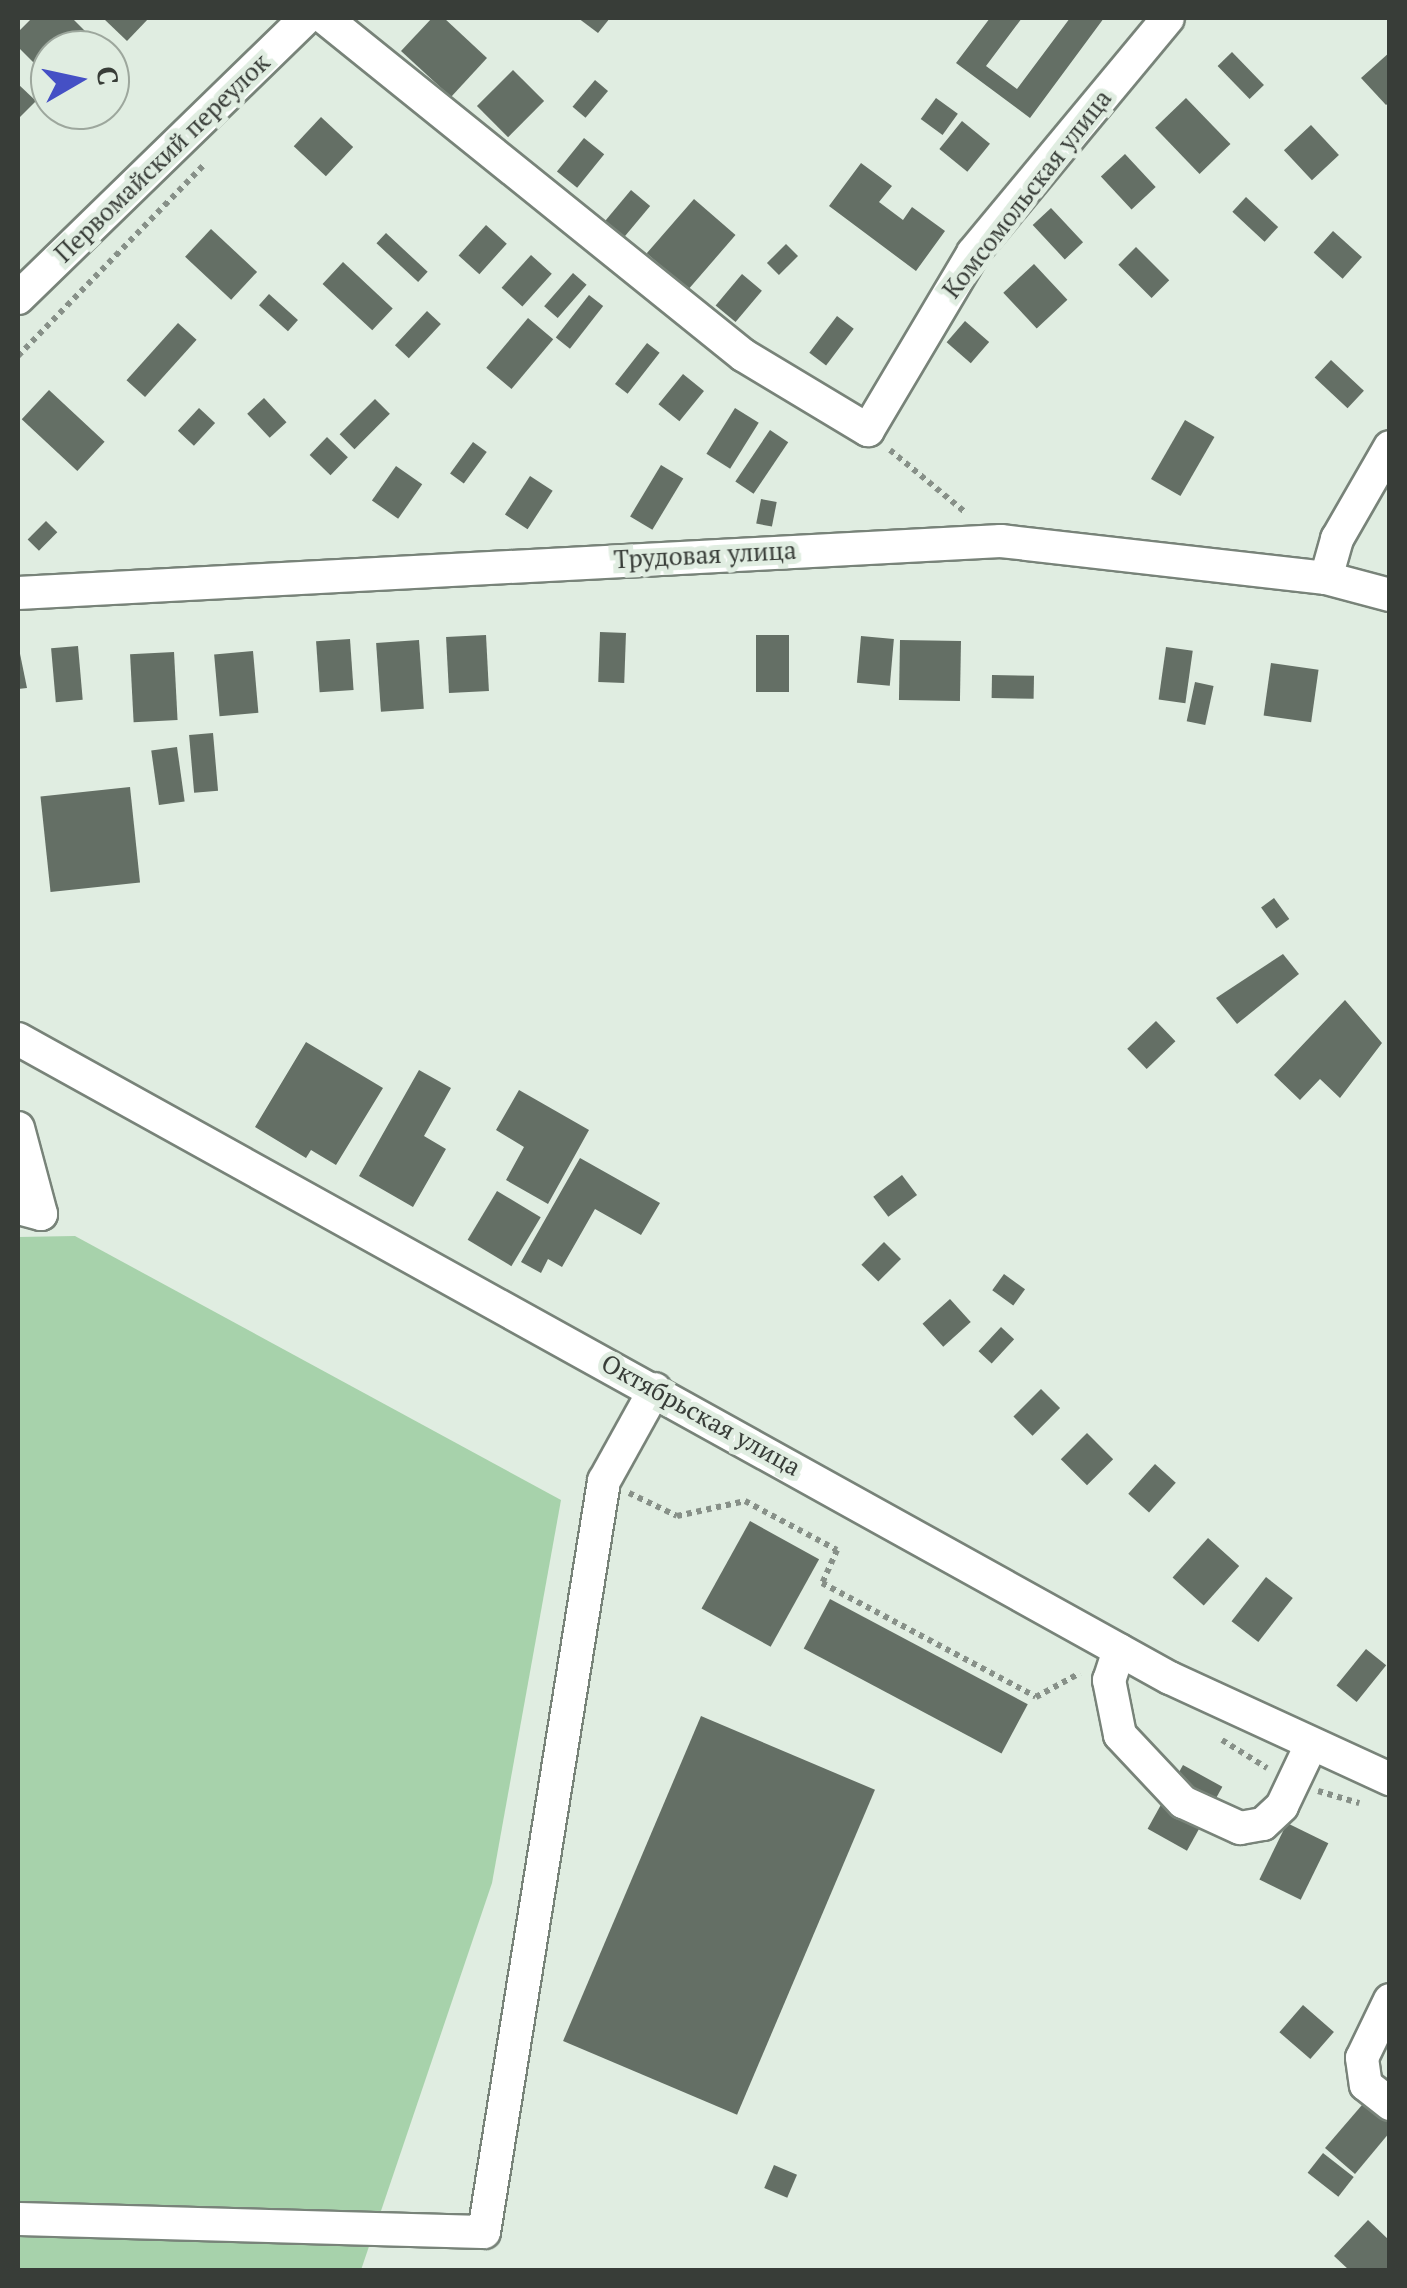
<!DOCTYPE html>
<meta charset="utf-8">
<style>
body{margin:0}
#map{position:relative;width:1407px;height:2288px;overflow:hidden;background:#e0ede1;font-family:"PT Serif",serif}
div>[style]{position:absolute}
.green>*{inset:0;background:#a7d2ab}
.building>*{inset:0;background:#646f65;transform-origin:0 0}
.path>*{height:6px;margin-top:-3px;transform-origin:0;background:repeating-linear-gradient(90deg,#879088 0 5px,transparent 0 10px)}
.roads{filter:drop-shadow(2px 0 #788379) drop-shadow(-2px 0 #788379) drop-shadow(0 2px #788379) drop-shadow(0 -2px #788379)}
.minor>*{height:32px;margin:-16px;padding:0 16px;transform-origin:16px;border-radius:16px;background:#fff}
span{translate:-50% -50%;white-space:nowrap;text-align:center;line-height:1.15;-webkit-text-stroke:10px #e0ede1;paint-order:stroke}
.street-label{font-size:25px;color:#383d38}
.frame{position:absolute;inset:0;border:20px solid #383d38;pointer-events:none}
.north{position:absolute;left:30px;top:30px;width:100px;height:100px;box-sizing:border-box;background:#e0ede1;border:2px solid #9da79d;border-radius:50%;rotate:81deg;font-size:28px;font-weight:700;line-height:40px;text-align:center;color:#383d38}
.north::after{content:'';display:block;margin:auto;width:35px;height:45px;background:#4550c5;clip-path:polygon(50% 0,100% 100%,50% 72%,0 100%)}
</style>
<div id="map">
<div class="green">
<div style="clip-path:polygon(75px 1236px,561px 1500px,492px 1883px,361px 2270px,18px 2270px,18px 1237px)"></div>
</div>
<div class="building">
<div style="clip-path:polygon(32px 18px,72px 18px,96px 42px,87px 50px,50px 50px,50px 79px,18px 47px,18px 32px)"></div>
<div style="clip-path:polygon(103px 18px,149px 18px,127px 41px)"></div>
<div style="clip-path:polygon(432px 18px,444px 18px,487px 58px,451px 97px,401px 51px)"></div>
<div style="clip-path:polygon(578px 18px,610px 18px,598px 33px)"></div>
<div style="clip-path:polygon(990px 18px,1022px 18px,986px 66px,1017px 89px,1070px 18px,1104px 18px,1030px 118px,956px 63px)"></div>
<div style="left:1232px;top:52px;width:46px;height:20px;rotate:46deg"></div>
<div style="clip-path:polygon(1390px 52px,1390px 102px,1386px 105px,1361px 78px)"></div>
<div style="left:513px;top:70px;width:44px;height:51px;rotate:45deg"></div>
<div style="left:595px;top:80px;width:17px;height:35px;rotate:40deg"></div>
<div style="clip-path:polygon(18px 84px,36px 101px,18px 119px)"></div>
<div style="left:936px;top:98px;width:27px;height:26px;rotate:36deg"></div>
<div style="left:1186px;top:98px;width:64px;height:43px;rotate:46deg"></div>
<div style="left:321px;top:117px;width:44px;height:40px;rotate:43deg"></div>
<div style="left:962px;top:121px;width:36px;height:36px;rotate:39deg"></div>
<div style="left:1311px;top:125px;width:41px;height:37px;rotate:47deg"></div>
<div style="left:584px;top:138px;width:26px;height:43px;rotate:39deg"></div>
<div style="left:1125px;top:154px;width:45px;height:33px;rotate:47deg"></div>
<div style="clip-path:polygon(861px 163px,892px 186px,879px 202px,903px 220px,912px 207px,945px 231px,916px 271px,829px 206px)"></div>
<div style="left:631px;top:190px;width:25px;height:40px;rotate:40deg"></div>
<div style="left:1246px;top:197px;width:44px;height:20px;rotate:43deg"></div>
<div style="left:694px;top:199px;width:55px;height:72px;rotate:41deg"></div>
<div style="left:1051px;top:208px;width:47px;height:25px;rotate:47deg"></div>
<div style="left:486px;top:225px;width:28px;height:41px;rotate:42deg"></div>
<div style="left:211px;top:229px;width:63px;height:38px;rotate:43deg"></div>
<div style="left:1333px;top:231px;width:39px;height:29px;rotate:42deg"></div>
<div style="left:386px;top:233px;width:57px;height:14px;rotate:43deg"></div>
<div style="left:786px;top:244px;width:17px;height:27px;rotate:45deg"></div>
<div style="left:1136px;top:247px;width:47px;height:25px;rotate:45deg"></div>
<div style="left:531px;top:255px;width:28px;height:44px;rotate:42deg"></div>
<div style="left:343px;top:262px;width:68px;height:30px;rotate:43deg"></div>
<div style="left:1034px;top:264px;width:49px;height:42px;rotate:47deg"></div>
<div style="left:573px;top:273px;width:18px;height:44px;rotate:41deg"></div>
<div style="left:742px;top:274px;width:26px;height:41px;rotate:40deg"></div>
<div style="left:269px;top:294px;width:39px;height:15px;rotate:42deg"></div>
<div style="left:589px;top:295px;width:18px;height:54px;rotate:38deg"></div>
<div style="left:427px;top:311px;width:19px;height:47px;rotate:43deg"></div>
<div style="left:837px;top:316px;width:21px;height:46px;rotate:37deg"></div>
<div style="left:528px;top:318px;width:33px;height:65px;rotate:40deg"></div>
<div style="left:965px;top:321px;width:32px;height:28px;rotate:41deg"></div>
<div style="left:178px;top:323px;width:25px;height:77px;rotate:42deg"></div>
<div style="left:647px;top:343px;width:16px;height:52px;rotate:38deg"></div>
<div style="left:1331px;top:360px;width:45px;height:24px;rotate:43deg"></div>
<div style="left:683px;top:374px;width:27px;height:39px;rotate:39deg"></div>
<div style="left:49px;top:390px;width:76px;height:40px;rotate:43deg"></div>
<div style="left:264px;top:398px;width:33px;height:23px;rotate:47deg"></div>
<div style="left:375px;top:399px;width:21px;height:50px;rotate:45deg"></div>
<div style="left:199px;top:408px;width:22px;height:31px;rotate:43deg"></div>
<div style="left:735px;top:408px;width:28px;height:54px;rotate:32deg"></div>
<div style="left:1185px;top:420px;width:34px;height:68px;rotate:30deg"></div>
<div style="left:770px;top:430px;width:22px;height:62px;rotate:34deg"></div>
<div style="left:327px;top:437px;width:29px;height:25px;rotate:44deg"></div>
<div style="left:473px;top:442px;width:17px;height:39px;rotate:36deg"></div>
<div style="left:661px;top:465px;width:26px;height:60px;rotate:31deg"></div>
<div style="left:396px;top:466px;width:32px;height:42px;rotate:35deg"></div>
<div style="left:530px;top:476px;width:27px;height:46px;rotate:33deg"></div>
<div style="left:761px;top:499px;width:16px;height:25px;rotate:11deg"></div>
<div style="left:46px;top:521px;width:16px;height:26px;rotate:45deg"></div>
<div style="left:600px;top:632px;width:26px;height:50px;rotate:2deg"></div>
<div style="left:486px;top:635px;width:56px;height:40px;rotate:87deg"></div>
<div style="left:756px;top:635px;width:33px;height:57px"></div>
<div style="left:861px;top:636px;width:33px;height:47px;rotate:5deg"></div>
<div style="left:350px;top:639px;width:51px;height:34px;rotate:86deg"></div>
<div style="left:419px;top:640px;width:69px;height:43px;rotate:86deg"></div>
<div style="left:900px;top:640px;width:61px;height:60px;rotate:1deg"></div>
<div style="clip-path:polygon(18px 644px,27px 688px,18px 689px)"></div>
<div style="left:78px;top:646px;width:54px;height:27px;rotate:85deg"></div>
<div style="left:1166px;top:647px;width:27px;height:53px;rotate:8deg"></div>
<div style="left:253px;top:651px;width:62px;height:39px;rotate:85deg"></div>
<div style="left:174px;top:652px;width:68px;height:44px;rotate:87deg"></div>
<div style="left:1271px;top:663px;width:48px;height:53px;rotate:8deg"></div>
<div style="left:992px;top:675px;width:42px;height:23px;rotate:1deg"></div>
<div style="left:1195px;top:682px;width:19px;height:40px;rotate:12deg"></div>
<div style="left:213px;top:733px;width:58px;height:24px;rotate:85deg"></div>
<div style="left:177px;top:747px;width:55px;height:26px;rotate:82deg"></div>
<div style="left:130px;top:787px;width:96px;height:90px;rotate:84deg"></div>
<div style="left:1274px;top:898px;width:26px;height:16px;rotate:54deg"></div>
<div style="clip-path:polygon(1283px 954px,1299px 974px,1237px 1024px,1216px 998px)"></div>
<div style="clip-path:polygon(1345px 1000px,1382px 1043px,1340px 1098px,1320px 1079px,1300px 1100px,1274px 1075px)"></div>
<div style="left:1156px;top:1021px;width:28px;height:40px;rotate:46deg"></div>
<div style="clip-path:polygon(306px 1042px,383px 1088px,336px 1165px,311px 1150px,306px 1158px,255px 1127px)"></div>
<div style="clip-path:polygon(419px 1070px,451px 1088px,424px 1136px,446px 1149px,413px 1207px,359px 1176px)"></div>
<div style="clip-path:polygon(519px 1090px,589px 1130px,548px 1204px,506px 1180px,524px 1147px,496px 1130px)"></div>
<div style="clip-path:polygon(580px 1158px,660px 1203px,641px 1235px,595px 1209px,562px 1267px,548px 1259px,541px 1273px,521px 1262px)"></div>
<div style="left:902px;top:1175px;width:25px;height:36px;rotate:53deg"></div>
<div style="left:497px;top:1191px;width:51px;height:57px;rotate:31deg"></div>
<div style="left:884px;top:1242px;width:24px;height:32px;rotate:45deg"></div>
<div style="left:1004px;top:1274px;width:26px;height:20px;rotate:36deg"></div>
<div style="left:950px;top:1299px;width:31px;height:37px;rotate:48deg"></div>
<div style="left:1001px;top:1327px;width:18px;height:33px;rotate:43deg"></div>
<div style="left:1041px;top:1389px;width:27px;height:39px;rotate:45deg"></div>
<div style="left:1087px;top:1433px;width:37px;height:37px;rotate:45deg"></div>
<div style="left:1155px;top:1464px;width:28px;height:40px;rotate:42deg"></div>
<div style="left:750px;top:1521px;width:79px;height:100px;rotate:29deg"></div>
<div style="left:1208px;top:1538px;width:42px;height:53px;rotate:42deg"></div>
<div style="left:1266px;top:1577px;width:34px;height:56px;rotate:38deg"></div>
<div style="left:830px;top:1599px;width:224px;height:56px;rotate:28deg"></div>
<div style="left:1366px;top:1649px;width:26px;height:47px;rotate:39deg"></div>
<div style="left:701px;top:1716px;width:189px;height:353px;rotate:23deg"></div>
<div style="left:1183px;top:1765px;width:45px;height:73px;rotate:29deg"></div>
<div style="left:1287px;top:1823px;width:46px;height:63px;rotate:26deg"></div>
<div style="left:1303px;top:2005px;width:41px;height:36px;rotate:41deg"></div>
<div style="clip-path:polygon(1368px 2098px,1390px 2117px,1390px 2132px,1355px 2174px,1325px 2148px)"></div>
<div style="left:1323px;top:2153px;width:39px;height:25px;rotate:38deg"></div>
<div style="left:774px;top:2165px;width:25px;height:25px;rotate:23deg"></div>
<div style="clip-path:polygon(1368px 2220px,1390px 2241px,1390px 2270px,1349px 2270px,1334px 2256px)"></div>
</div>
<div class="path">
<div style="left:18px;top:356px;width:267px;rotate:-45.8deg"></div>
<div style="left:890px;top:450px;width:97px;rotate:39.6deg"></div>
<div style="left:629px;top:1493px;width:53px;rotate:25.6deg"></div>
<div style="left:677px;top:1516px;width:70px;rotate:-12.4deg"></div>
<div style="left:745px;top:1501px;width:104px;rotate:28deg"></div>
<div style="left:837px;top:1550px;width:36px;rotate:114deg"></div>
<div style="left:822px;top:1583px;width:242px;rotate:28deg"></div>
<div style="left:1036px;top:1697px;width:50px;rotate:-28.6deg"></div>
<div style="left:1222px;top:1740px;width:53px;rotate:31.9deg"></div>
<div style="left:1318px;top:1791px;width:43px;rotate:16.3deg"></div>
</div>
<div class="roads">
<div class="minor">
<div style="left:325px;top:18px;width:537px;rotate:38.88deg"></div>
<div style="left:743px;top:355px;width:146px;rotate:31deg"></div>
<div style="left:868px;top:430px;width:206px;rotate:-59.3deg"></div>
<div style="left:973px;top:253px;width:305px;rotate:-50.3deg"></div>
<div style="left:18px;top:298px;width:402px;rotate:-44.2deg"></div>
<div style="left:1326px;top:578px;width:41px;rotate:-74.2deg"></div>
<div style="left:1337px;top:539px;width:106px;rotate:-60.1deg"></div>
<div style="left:18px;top:593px;width:984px;rotate:-3.03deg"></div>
<div style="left:1001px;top:541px;width:327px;rotate:6.5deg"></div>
<div style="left:1326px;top:578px;width:66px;rotate:14.9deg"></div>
<div style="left:18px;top:1039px;width:1317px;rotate:29.02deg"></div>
<div style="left:1170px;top:1678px;width:242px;rotate:24.7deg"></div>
<div style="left:18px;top:1128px;width:89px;rotate:75deg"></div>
<div style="left:41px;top:1214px;width:24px;rotate:-165deg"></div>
<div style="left:1119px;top:1650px;width:32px;rotate:108deg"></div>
<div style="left:1109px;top:1680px;width:56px;rotate:78.7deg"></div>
<div style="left:1120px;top:1735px;width:92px;rotate:46.8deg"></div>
<div style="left:1183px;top:1802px;width:63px;rotate:24.5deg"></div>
<div style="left:1240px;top:1828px;width:23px;rotate:-10deg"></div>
<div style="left:1263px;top:1824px;width:26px;rotate:-43deg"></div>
<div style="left:1282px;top:1806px;width:65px;rotate:-64.6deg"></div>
<div style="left:1390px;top:2000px;width:64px;rotate:115.8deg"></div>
<div style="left:1362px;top:2058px;width:27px;rotate:82deg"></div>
<div style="left:1366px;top:2085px;width:31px;rotate:38deg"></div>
<div style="left:18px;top:2219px;width:466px;rotate:1.6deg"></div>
<div style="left:484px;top:2232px;width:761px;rotate:-80.92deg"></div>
<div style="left:604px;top:1481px;width:105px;rotate:-61deg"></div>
</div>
</div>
<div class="street-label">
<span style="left:162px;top:158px;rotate:-44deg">Первомайский переулок</span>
<span style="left:1027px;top:194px;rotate:-52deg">Комсомольская улица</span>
<span style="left:705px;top:555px;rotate:-3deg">Трудовая улица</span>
<span style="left:701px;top:1415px;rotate:29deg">Октябрьская улица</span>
</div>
<div class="frame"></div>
<div class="north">С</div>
</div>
